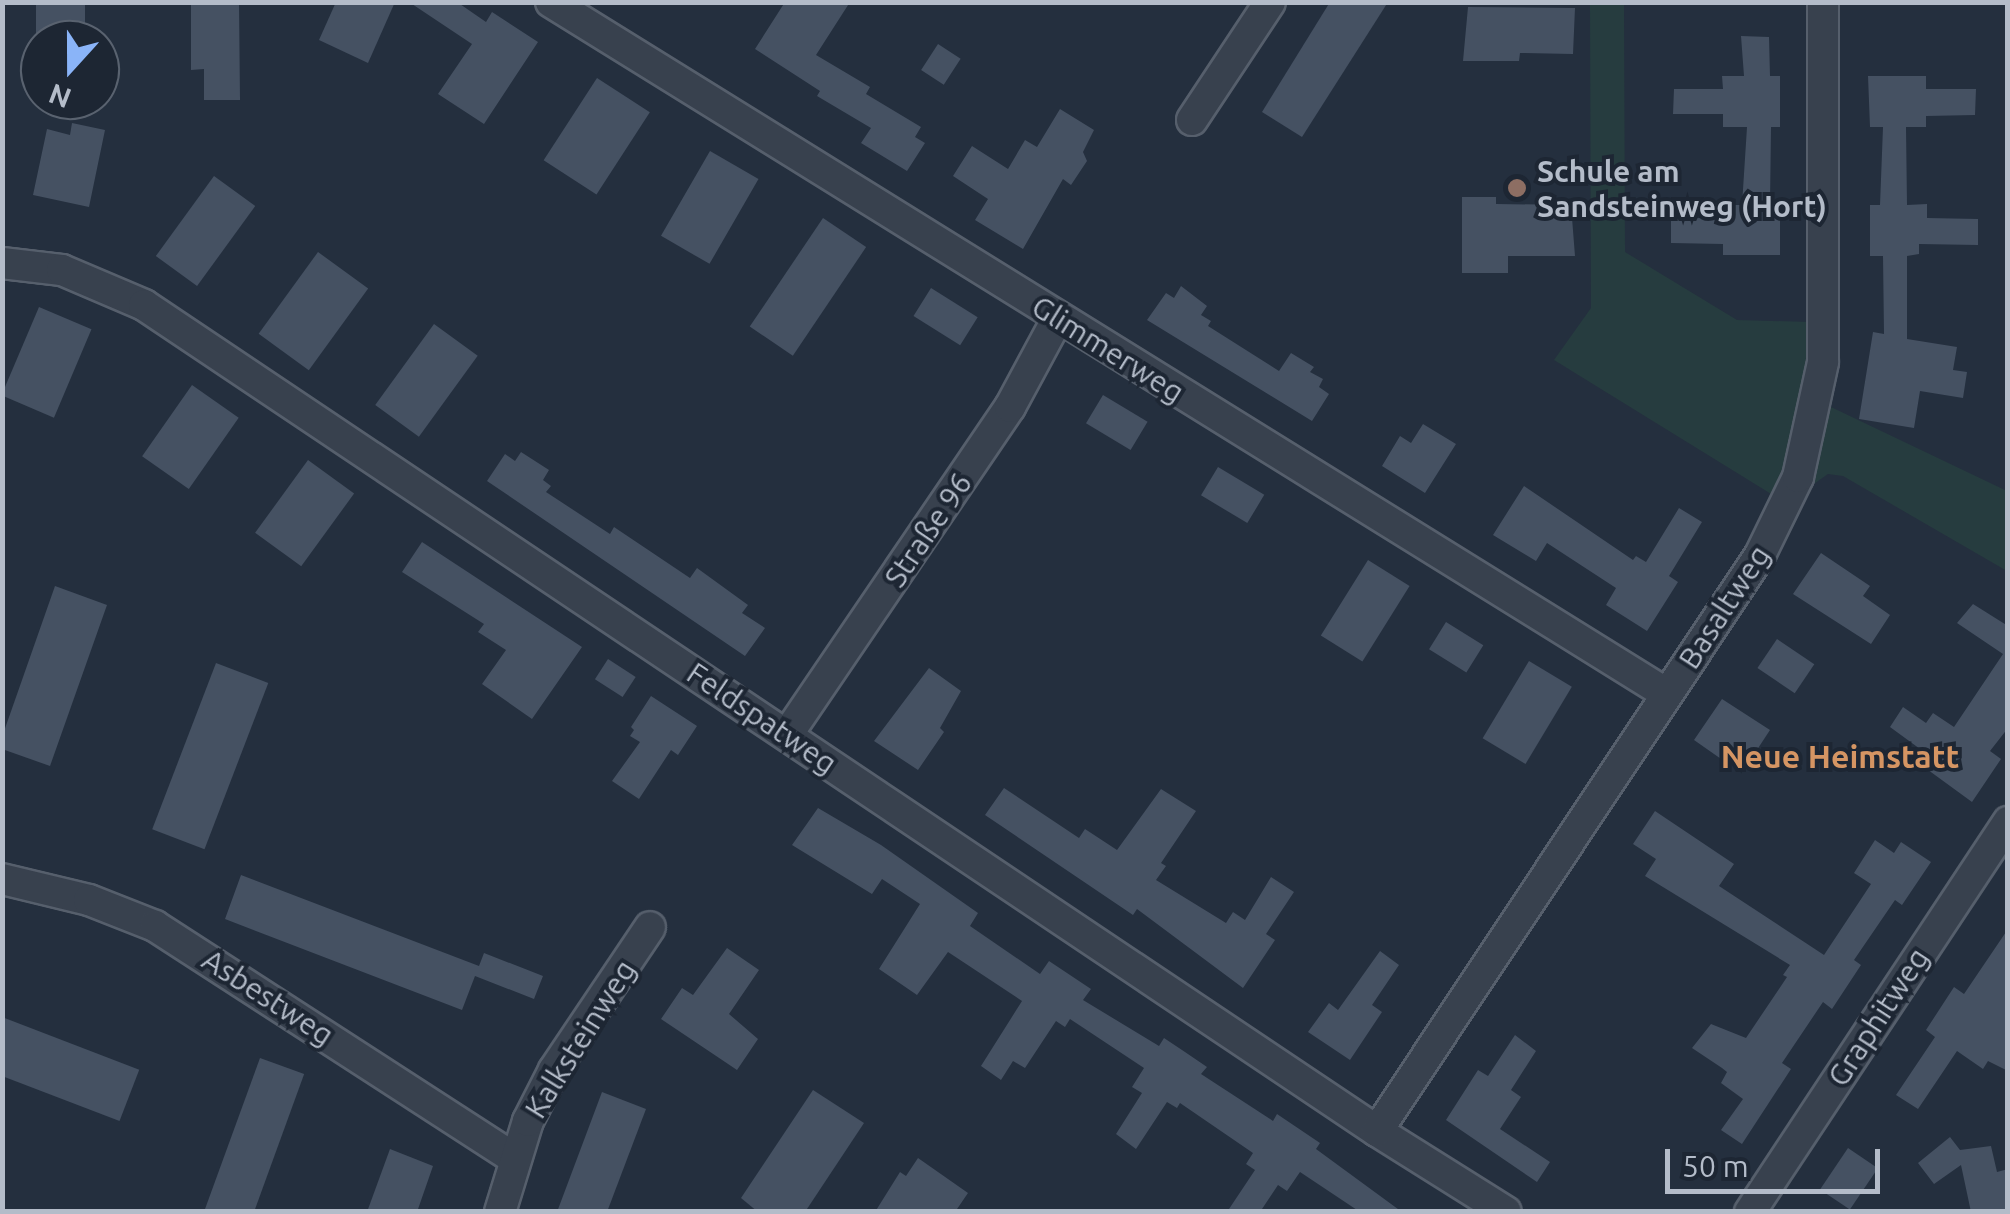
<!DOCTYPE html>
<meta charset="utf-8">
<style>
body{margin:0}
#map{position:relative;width:2010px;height:1214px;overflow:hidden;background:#242f3e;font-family:Ubuntu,sans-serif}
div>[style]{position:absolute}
.green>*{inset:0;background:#263c3f}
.building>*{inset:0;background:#455162;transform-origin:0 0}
.roads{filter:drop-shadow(2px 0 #565f6c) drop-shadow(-2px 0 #565f6c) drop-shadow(0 2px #565f6c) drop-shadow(0 -2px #565f6c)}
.minor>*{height:30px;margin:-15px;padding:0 15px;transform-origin:15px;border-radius:15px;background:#38414e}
.dots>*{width:28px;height:28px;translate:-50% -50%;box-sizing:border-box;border:5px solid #1d2633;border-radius:50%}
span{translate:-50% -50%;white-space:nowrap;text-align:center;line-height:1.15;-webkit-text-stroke:8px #1d2633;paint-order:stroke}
.poi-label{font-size:30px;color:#b4bcc9;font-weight:700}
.left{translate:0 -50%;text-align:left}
.street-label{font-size:30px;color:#b4bcc9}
.neighbourhood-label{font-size:32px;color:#d59563;font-weight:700}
.frame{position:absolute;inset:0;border:5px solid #b4bcc9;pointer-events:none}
.north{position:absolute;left:20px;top:20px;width:100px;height:100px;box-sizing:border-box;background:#1d2633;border:2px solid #59626f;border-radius:50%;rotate:201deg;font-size:28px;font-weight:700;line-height:40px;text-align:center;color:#b4bcc9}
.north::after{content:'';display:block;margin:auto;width:35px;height:45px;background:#8ab4f8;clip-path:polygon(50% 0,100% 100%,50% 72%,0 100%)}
.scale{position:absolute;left:1665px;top:1149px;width:215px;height:45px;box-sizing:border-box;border:5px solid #b4bcc9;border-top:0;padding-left:12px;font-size:30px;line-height:35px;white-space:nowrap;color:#b4bcc9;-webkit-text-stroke:8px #1d2633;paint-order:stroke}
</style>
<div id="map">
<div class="green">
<div style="clip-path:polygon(1590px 3px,1624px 3px,1625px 252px,1737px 320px,1810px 322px,1808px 364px,1776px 497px,1554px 360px,1591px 308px)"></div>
<div style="clip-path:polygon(1831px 407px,2007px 491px,2007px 571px,1843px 476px,1828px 474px,1808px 488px)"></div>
</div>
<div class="building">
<div style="left:36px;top:2px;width:49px;height:38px"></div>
<div style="clip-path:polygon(191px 2px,239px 2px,240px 100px,204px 100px,204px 69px,191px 70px)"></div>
<div style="clip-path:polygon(336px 2px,395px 2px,368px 63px,319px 40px)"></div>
<div style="clip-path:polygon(409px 2px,457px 2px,486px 22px,492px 12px,538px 42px,484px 124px,438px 94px,472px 44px)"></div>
<div style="clip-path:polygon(785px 2px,850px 2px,816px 55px,870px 87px,866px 94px,921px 127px,915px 137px,925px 143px,907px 171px,861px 143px,871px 128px,817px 96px,820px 91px,755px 49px)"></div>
<div style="clip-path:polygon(1330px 2px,1388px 2px,1302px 137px,1262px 112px)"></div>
<div style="clip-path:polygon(1468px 7px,1575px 8px,1573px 54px,1520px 53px,1519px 61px,1463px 61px)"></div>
<div style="clip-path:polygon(1741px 36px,1769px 37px,1770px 76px,1780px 76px,1780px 127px,1771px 127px,1770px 204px,1780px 204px,1780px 255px,1723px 255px,1723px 244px,1671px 243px,1671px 219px,1730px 217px,1730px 205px,1742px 205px,1747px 127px,1723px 127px,1723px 114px,1673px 114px,1674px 89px,1723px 89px,1722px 76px,1744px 76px)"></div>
<div style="left:938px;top:44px;width:27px;height:31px;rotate:33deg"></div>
<div style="clip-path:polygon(1868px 76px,1926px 76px,1926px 89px,1976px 89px,1975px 115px,1926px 116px,1926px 127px,1906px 127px,1907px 205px,1927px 204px,1927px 218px,1978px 219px,1978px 245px,1919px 244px,1919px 254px,1907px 256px,1907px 339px,1957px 347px,1953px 370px,1967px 372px,1963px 398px,1920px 391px,1914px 428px,1859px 419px,1873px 332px,1884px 334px,1883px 256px,1870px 256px,1870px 205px,1880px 205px,1883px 127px,1870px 127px)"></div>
<div style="left:597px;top:78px;width:63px;height:98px;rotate:33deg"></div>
<div style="clip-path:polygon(1060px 109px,1094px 130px,1083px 152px,1087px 161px,1071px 185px,1063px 179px,1023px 249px,975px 220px,988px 199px,953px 176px,972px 146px,1008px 169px,1025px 140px,1037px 147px)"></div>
<div style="clip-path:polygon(72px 123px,105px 130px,89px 207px,33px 195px,47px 129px,70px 135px)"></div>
<div style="left:710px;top:151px;width:56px;height:98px;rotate:30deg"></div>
<div style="left:214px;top:176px;width:51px;height:99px;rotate:36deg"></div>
<div style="clip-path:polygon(1462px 197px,1496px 197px,1496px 204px,1571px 205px,1575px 256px,1508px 256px,1508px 273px,1462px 273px)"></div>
<div style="left:823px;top:218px;width:52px;height:131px;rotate:34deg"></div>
<div style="left:318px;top:252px;width:62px;height:101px;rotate:36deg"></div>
<div style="clip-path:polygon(1181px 286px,1207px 306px,1201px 315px,1211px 321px,1208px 326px,1279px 371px,1291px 353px,1314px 367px,1310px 372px,1323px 379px,1319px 387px,1329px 394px,1312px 421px,1147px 320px,1166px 293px,1174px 298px)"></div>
<div style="left:931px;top:288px;width:55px;height:33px;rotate:32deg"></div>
<div style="left:39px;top:307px;width:57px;height:96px;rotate:23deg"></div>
<div style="left:434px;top:324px;width:54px;height:100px;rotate:36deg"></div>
<div style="left:192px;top:385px;width:57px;height:87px;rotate:35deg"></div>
<div style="left:1103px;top:395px;width:52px;height:33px;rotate:31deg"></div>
<div style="clip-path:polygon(1423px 424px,1456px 444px,1425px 493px,1382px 466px,1400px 436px,1411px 443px)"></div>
<div style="clip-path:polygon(521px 452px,549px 470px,543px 480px,551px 486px,546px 492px,610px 534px,614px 527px,690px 578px,697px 568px,748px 605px,742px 613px,765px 628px,745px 656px,487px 481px,505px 454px,515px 461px)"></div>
<div style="left:308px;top:460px;width:57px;height:90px;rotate:36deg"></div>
<div style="left:1218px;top:467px;width:54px;height:33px;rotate:31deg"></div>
<div style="clip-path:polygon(1524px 486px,1633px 560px,1636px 556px,1646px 562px,1679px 508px,1702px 522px,1669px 576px,1678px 582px,1647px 631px,1606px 605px,1616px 588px,1547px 543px,1536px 561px,1493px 535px)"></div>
<div style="clip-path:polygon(422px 542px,582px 647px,532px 719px,482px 684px,506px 650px,478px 632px,484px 624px,402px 572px)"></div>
<div style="clip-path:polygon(1821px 553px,1870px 586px,1863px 596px,1890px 615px,1871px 644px,1793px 594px)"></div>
<div style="left:1368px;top:560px;width:49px;height:89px;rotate:32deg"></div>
<div style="clip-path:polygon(55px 586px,107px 605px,50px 766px,2px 749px,2px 737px)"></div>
<div style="clip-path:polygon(1973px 604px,2008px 626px,2008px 728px,1990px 751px,2001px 759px,1972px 802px,1924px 767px,1931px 757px,1890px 727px,1903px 707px,1926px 723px,1933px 713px,1954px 727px,2003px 654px,1957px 623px)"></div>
<div style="left:1446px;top:622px;width:44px;height:32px;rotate:32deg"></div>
<div style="left:1777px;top:639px;width:45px;height:35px;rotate:34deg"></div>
<div style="left:608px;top:659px;width:33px;height:24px;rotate:33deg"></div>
<div style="left:1529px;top:661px;width:50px;height:90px;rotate:31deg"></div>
<div style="left:216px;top:663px;width:56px;height:178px;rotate:21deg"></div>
<div style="clip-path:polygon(929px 668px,961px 691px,940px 728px,944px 732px,918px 770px,874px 741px)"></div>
<div style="clip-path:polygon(651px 696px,697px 726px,678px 755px,671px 750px,639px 799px,612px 781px,640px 742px,630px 736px,634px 730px,631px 727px)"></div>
<div style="clip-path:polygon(1722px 699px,1770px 730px,1749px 762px,1731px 750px,1724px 761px,1694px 740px)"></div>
<div style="clip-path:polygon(1004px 788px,1079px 838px,1085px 829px,1117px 850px,1161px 789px,1196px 811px,1161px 863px,1166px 866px,1156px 880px,1226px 923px,1233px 912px,1245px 920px,1271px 877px,1294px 892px,1266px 934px,1275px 940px,1243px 988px,1137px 909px,1133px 915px,985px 815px)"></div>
<div style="clip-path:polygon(818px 808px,881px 845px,978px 913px,970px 926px,1040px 974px,1049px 961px,1091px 989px,1083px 1000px,1159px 1046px,1164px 1038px,1185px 1052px,1207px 1067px,1201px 1074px,1273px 1121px,1277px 1114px,1320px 1143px,1316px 1149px,1402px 1212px,1360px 1212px,1300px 1172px,1287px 1191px,1278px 1185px,1260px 1212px,1227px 1212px,1255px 1170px,1246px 1164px,1253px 1153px,1180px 1103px,1177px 1108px,1167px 1102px,1136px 1149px,1116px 1134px,1142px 1093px,1132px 1087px,1144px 1068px,1070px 1019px,1065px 1027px,1056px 1021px,1025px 1068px,1013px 1061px,1001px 1080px,981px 1066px,1022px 1001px,948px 952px,917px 995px,879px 969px,920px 904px,882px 879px,872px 894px,792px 845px)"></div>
<div style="clip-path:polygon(1655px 811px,1734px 864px,1719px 886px,1824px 955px,1871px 884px,1854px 873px,1875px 840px,1894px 853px,1901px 842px,1931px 862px,1902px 905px,1895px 900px,1854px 960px,1861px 965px,1832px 1009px,1823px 1002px,1782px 1063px,1791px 1069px,1742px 1144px,1721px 1130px,1743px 1099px,1721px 1083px,1727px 1072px,1722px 1068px,1692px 1048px,1711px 1024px,1746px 1038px,1787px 977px,1783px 975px,1790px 965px,1645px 876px,1656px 859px,1633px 844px)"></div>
<div style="clip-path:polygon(241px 875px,479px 966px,484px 953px,543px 976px,534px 999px,475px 976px,462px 1010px,225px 919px)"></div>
<div style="clip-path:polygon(2008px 929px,2008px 1071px,1988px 1061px,1983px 1069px,1957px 1051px,1918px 1109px,1896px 1095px,1935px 1037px,1926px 1030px,1954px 987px,1964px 994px)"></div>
<div style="clip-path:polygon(727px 948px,759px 970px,729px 1014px,758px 1039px,737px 1070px,661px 1019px,682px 988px,693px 995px)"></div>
<div style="clip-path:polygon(1380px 951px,1399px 965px,1372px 1005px,1382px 1012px,1350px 1060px,1308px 1032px,1329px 1003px,1338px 1010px)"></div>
<div style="left:2px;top:1017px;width:147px;height:55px;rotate:21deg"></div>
<div style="clip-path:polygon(1515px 1035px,1536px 1051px,1511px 1090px,1521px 1097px,1500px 1129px,1550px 1162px,1537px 1182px,1446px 1120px,1478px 1070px,1488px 1076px)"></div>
<div style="left:260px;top:1058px;width:47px;height:165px;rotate:20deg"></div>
<div style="clip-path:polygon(813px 1090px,864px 1123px,805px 1212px,758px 1212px,741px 1198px)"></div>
<div style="clip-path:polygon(602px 1092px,646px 1109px,607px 1212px,557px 1212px)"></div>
<div style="clip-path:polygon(1950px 1137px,1960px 1150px,1991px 1146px,1997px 1172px,2008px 1169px,2008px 1212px,1971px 1212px,1961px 1165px,1934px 1184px,1918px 1163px)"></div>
<div style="left:1848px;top:1148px;width:36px;height:50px;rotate:34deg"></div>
<div style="clip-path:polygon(390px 1149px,433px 1166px,417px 1212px,367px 1212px)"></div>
<div style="clip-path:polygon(918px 1158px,968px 1193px,955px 1212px,875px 1212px,900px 1172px,906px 1176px)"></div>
</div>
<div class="roads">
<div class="minor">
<div style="left:551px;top:2px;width:1313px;rotate:31.8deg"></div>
<div style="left:1192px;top:120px;width:141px;rotate:-56.5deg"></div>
<div style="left:2px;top:263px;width:60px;rotate:6.7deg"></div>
<div style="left:62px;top:270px;width:89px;rotate:23.1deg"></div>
<div style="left:144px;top:305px;width:1484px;rotate:33.82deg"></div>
<div style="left:1377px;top:1131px;width:152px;rotate:32.1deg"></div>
<div style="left:787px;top:735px;width:397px;rotate:-55.8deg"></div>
<div style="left:1010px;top:407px;width:101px;rotate:-61.7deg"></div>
<div style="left:2px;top:879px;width:89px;rotate:13.6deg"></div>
<div style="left:89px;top:900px;width:71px;rotate:21.5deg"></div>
<div style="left:155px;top:926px;width:427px;rotate:32.9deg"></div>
<div style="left:1377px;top:1131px;width:692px;rotate:-56.38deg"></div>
<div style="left:1760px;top:555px;width:87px;rotate:-64deg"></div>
<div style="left:1798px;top:477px;width:118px;rotate:-77.7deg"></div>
<div style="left:1823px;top:362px;width:360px;rotate:-90deg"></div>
<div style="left:500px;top:1212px;width:95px;rotate:-72.9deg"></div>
<div style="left:528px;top:1121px;width:57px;rotate:-63deg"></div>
<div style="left:554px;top:1070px;width:172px;rotate:-56.1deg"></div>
<div style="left:1750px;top:1212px;width:468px;rotate:-56.5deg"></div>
</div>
</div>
<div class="dots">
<div style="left:1517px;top:188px;background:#8d6e63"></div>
</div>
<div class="poi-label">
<span class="left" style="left:1537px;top:188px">Schule am<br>Sandsteinweg (Hort)</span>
</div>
<div class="street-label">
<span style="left:1108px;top:349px;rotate:32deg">Glimmerweg</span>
<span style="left:928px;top:530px;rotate:-56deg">Straße 96</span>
<span style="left:1724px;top:607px;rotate:-57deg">Basaltweg</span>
<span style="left:762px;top:718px;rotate:34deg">Feldspatweg</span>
<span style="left:268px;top:997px;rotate:33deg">Asbestweg</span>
<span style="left:1878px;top:1017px;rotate:-57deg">Graphitweg</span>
<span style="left:580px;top:1039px;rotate:-58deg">Kalksteinweg</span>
</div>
<div class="neighbourhood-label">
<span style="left:1840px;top:756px">Neue Heimstatt</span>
</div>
<div class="frame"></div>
<div class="north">N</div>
<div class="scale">50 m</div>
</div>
